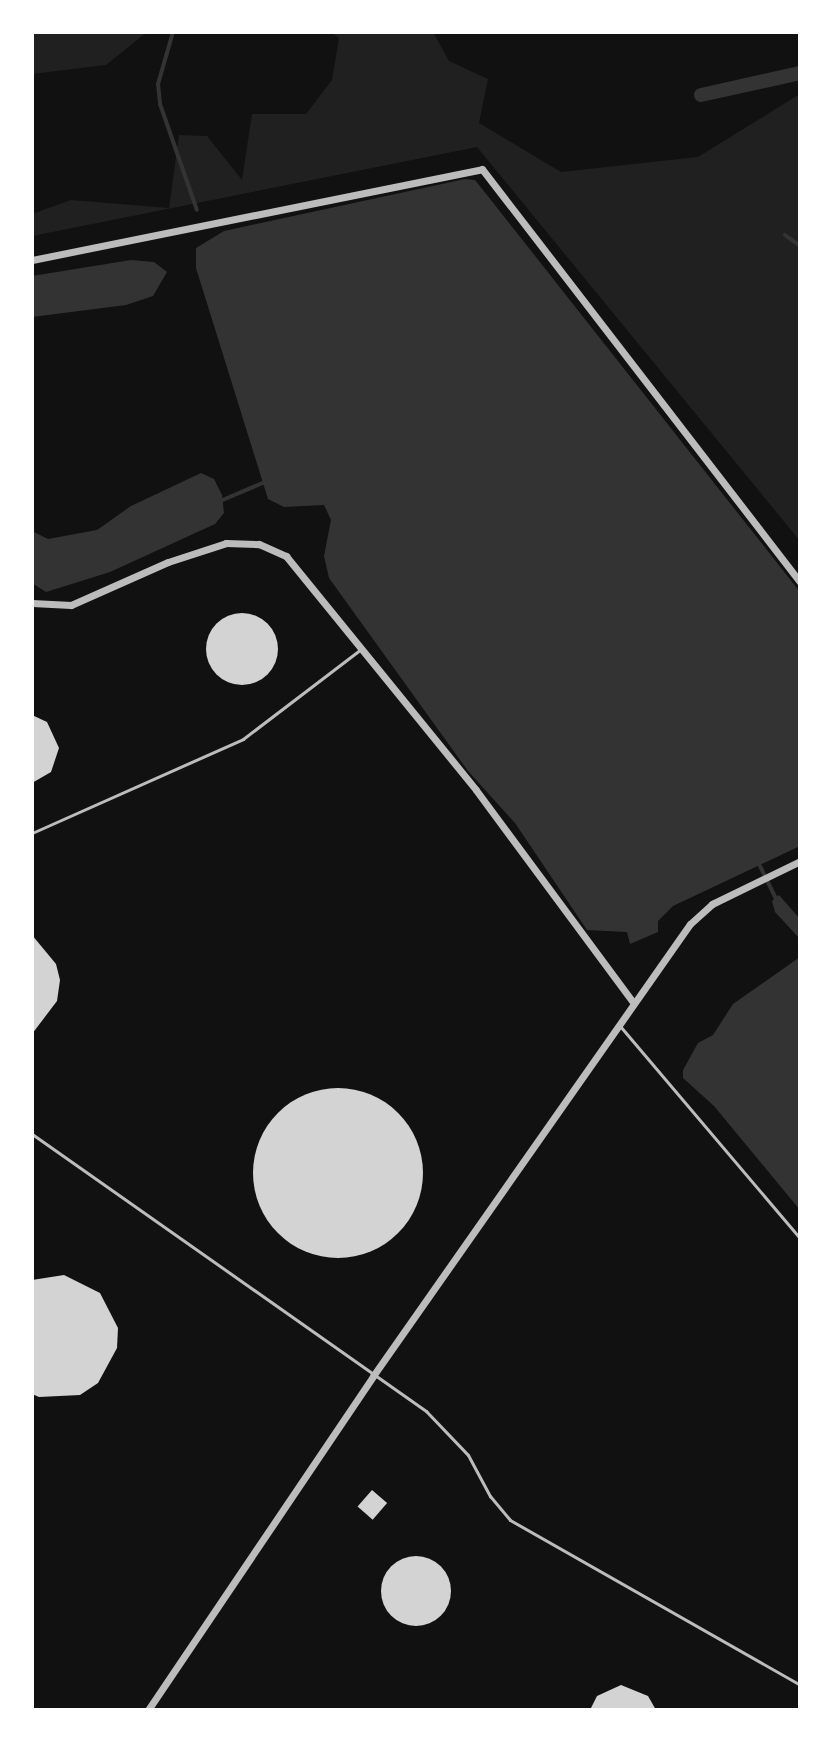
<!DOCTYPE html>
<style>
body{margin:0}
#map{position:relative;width:832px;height:1742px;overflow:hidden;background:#111;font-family:"Public Sans",sans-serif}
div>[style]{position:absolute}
.green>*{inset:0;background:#202020}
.water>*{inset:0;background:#333}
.stream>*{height:4px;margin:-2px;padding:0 2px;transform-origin:2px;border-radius:2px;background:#333}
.canal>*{height:14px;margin:-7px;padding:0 7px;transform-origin:7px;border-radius:7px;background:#333}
.building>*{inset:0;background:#d3d3d3;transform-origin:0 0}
.round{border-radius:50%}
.service>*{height:3px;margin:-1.5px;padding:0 1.5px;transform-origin:1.5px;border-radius:1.5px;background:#bcbcbc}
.minor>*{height:7px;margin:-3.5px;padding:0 3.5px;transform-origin:3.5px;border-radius:3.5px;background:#bcbcbc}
span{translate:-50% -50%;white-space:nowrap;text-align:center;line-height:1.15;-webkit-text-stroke:6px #fff;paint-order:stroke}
.frame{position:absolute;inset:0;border:34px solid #fff;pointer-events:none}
</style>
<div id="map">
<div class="green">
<div style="clip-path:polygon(32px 32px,147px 32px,106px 65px,32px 74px)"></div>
<div style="clip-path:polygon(331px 32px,433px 32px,449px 61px,488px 79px,479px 123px,561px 172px,698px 157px,800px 94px,800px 541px,477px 147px,32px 236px,32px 214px,71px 200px,169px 208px,179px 135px,207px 136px,242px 180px,252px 114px,306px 114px,332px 80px,339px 38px)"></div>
</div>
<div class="water">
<div style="clip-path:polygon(465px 179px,475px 180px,487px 195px,800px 592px,800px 846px,673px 906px,658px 921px,658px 932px,630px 944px,627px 932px,587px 930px,515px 823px,468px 771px,329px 578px,324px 556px,331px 520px,324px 505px,284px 507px,268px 499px,196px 268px,196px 248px,224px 231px)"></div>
<div style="clip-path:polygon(131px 260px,154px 262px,167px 272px,153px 296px,126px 305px,32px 317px,32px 276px)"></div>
<div style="clip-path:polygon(201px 473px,214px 479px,222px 495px,224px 513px,215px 524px,110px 572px,46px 592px,32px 583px,32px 531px,48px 539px,97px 530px,131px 506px)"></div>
<div style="clip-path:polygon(779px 895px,800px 919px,800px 939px,775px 912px,772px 901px)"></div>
<div style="clip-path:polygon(800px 957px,800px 1210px,714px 1106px,683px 1078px,683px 1070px,698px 1043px,713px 1035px,733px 1004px)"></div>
</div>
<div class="stream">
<div style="left:173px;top:32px;width:54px;rotate:106.1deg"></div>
<div style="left:158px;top:84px;width:20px;rotate:84deg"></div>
<div style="left:160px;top:104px;width:112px;rotate:70.8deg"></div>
<div style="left:785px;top:235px;width:19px;rotate:36deg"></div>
<div style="left:218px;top:502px;width:51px;rotate:-23.1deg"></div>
<div style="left:760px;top:866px;width:39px;rotate:64deg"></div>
</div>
<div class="canal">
<div style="left:701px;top:95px;width:101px;rotate:-12.5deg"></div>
</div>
<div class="building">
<div class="round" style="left:206px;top:613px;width:72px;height:72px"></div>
<div style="clip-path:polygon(32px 715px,47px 722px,59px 748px,51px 772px,32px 783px)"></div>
<div style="clip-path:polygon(32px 935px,56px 964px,60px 980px,57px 1001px,32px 1034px)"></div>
<div class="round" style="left:253px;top:1088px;width:170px;height:170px"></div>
<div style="clip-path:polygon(64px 1275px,100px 1293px,118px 1328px,117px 1348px,98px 1383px,80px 1395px,39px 1397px,32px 1394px,32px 1280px)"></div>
<div style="left:372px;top:1490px;width:20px;height:22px;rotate:41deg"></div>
<div class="round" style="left:381px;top:1556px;width:70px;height:70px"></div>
<div style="clip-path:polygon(621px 1685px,648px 1696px,656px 1710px,590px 1710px,597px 1696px)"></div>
</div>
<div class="service">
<div style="left:32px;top:833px;width:231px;rotate:-24deg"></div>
<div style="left:243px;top:739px;width:148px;rotate:-37.3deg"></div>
<div style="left:620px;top:1026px;width:278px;rotate:49.7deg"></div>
<div style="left:32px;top:1134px;width:482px;rotate:35.1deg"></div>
<div style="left:426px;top:1411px;width:61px;rotate:46.3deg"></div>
<div style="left:468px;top:1455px;width:47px;rotate:61.8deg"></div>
<div style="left:490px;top:1496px;width:31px;rotate:50deg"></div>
<div style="left:510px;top:1520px;width:334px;rotate:29.6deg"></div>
</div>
<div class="minor">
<div style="left:32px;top:260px;width:459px;rotate:-11.4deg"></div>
<div style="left:482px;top:169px;width:521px;rotate:52.4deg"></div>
<div style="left:32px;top:603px;width:39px;rotate:3deg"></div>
<div style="left:71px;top:605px;width:106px;rotate:-23.9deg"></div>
<div style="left:168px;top:562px;width:61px;rotate:-18.1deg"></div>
<div style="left:226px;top:543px;width:33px;rotate:2deg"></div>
<div style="left:259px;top:544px;width:30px;rotate:24deg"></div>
<div style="left:286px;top:556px;width:301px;rotate:50.9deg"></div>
<div style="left:476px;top:790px;width:264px;rotate:53.5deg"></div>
<div style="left:148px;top:1710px;width:403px;rotate:-56deg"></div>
<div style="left:373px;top:1376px;width:552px;rotate:-54.96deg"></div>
<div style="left:690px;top:924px;width:30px;rotate:-42deg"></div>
<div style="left:712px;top:904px;width:98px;rotate:-26deg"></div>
</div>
<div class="frame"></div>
</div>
